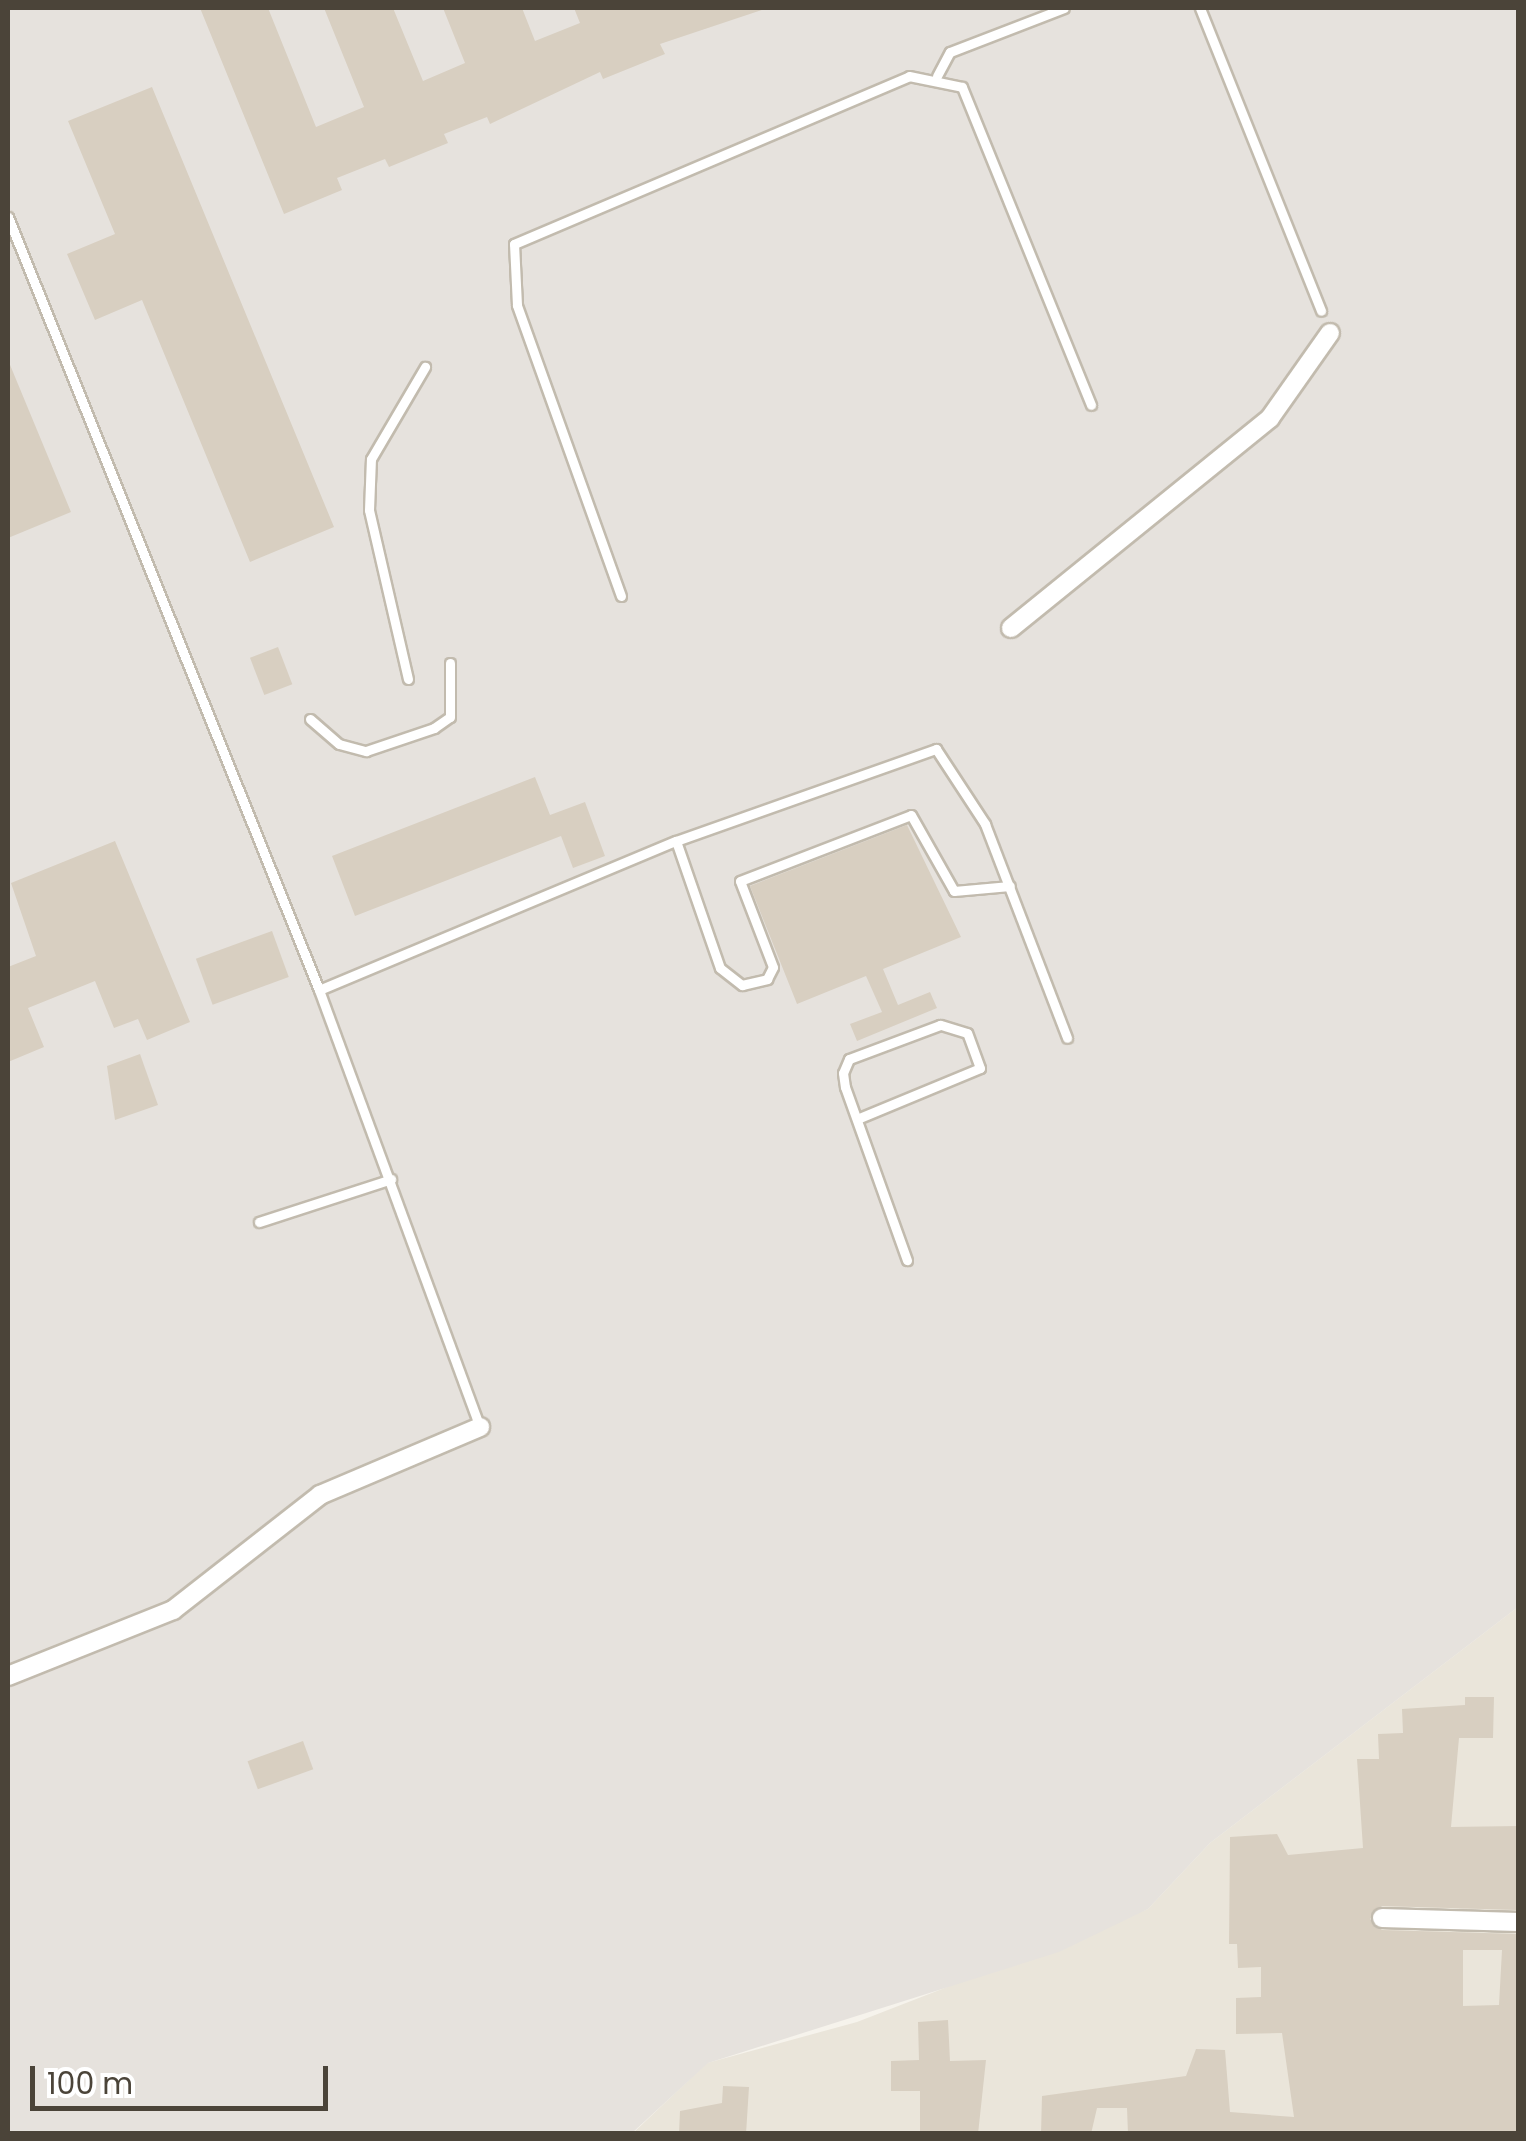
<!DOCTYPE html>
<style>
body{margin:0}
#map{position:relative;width:1526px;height:2141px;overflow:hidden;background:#f6f3ec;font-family:Poppins,sans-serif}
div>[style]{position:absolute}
.residential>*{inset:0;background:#eae5da}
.industrial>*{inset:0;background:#e6e2dd}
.building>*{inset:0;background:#d8cfc1;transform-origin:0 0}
.roads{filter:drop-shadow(2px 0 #c2bbae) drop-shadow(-2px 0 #c2bbae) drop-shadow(0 2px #c2bbae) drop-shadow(0 -2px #c2bbae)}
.service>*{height:9px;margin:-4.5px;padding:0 4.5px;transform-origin:4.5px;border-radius:4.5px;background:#fff}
.minor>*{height:18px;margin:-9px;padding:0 9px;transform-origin:9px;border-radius:9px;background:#fff}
span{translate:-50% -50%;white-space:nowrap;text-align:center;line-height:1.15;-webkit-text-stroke:8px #fff;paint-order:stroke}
.frame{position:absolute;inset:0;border:10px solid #4b4439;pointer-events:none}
.scale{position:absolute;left:30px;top:2066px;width:298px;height:45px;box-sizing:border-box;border:5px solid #4b4439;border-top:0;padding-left:12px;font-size:30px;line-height:35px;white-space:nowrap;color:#4b4439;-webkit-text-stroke:8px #fff;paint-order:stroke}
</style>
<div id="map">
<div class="residential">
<div style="clip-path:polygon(1518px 1607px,1518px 2133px,632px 2134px,707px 2063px,857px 2022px,1148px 1909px,1210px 1843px)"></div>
</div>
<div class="industrial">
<div style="clip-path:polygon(8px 8px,1518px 8px,1518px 1607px,1210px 1843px,1148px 1909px,1059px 1952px,708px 2063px,632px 2133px,8px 2134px)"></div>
</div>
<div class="building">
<div style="clip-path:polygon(200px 8px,268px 8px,316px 127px,364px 107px,324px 8px,393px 8px,423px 81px,465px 63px,443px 8px,522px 8px,535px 41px,580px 23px,574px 8px,768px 8px,660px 44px,665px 54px,603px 79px,600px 72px,490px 124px,487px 117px,444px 134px,448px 143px,389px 167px,385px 159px,337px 178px,342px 190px,284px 214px)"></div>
<div style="clip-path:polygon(152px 87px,334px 527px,250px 562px,142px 300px,95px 320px,67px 254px,115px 234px,68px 121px)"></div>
<div style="clip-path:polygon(8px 360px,71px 512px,8px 538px)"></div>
<div style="left:278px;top:647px;width:40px;height:30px;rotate:69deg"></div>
<div style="clip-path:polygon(535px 777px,550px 815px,585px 802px,605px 856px,573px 868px,561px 836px,355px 916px,332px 856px)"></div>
<div style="clip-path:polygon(907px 825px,961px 937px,883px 969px,898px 1005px,930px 992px,937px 1008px,857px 1041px,850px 1024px,882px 1012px,866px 976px,797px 1004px,750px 886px)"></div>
<div style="clip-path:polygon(115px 841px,190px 1022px,147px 1040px,138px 1019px,114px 1028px,95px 981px,28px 1008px,44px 1047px,8px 1062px,8px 967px,36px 956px,11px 883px)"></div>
<div style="left:272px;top:931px;width:49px;height:81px;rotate:70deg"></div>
<div style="clip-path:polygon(140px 1054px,158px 1105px,115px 1120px,107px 1066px)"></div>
<div style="clip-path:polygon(evenodd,1465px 1697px,1494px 1697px,1493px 1738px,1459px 1738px,1451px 1827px,1518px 1826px,1518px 1910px,1382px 1906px,1370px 1919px,1382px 1930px,1518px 1934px,1518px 2134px,1128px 2134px,1127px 2108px,1097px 2108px,1091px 2134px,1041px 2134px,1042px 2096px,1186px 2076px,1196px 2049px,1225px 2050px,1230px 2112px,1294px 2117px,1282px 2033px,1236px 2034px,1236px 1998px,1261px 1997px,1261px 1967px,1238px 1968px,1237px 1944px,1229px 1944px,1230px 1837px,1277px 1834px,1288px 1855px,1363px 1848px,1357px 1759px,1379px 1759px,1378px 1734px,1403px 1733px,1402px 1709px,1465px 1705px,1465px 1697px,1463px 1950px,1502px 1950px,1499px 2005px,1463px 2006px,1463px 1950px)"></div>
<div style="left:303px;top:1741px;width:30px;height:59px;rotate:70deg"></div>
<div style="clip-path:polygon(948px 2020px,950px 2061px,986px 2060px,978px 2134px,920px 2134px,920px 2091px,891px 2091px,891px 2061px,919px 2060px,918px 2022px)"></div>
<div style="clip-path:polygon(723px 2086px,749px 2087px,746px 2134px,679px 2134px,680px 2111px,722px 2103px)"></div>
</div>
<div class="roads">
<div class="service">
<div style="left:1200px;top:8px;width:326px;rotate:68.2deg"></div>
<div style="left:937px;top:76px;width:27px;rotate:-62deg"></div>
<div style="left:950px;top:52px;width:122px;rotate:-21.1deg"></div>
<div style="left:8px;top:217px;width:833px;rotate:68.08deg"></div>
<div style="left:319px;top:990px;width:466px;rotate:69.8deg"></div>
<div style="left:621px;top:596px;width:309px;rotate:-109.7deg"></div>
<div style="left:517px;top:305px;width:61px;rotate:-92.8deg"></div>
<div style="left:514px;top:244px;width:429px;rotate:-23deg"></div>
<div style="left:909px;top:76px;width:54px;rotate:11.7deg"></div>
<div style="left:962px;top:87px;width:343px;rotate:67.9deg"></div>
<div style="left:408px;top:679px;width:173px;rotate:-103deg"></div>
<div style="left:369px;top:510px;width:51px;rotate:-87.8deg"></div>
<div style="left:371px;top:459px;width:107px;rotate:-59.6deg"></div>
<div style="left:310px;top:719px;width:38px;rotate:41deg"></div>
<div style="left:339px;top:744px;width:28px;rotate:15deg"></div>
<div style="left:366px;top:751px;width:72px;rotate:-18.7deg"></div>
<div style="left:434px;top:728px;width:19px;rotate:-35deg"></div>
<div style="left:450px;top:717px;width:54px;rotate:-90deg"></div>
<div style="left:676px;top:841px;width:134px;rotate:70.9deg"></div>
<div style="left:720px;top:968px;width:28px;rotate:38deg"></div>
<div style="left:742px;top:985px;width:26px;rotate:-13deg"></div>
<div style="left:767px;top:979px;width:13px;rotate:-63deg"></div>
<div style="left:773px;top:967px;width:92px;rotate:-111deg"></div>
<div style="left:740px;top:881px;width:183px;rotate:-21.1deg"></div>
<div style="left:911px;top:815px;width:87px;rotate:60.5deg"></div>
<div style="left:954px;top:891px;width:56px;rotate:-5.1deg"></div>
<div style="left:319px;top:990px;width:387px;rotate:-22.7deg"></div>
<div style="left:676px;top:841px;width:276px;rotate:-19.5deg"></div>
<div style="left:936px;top:749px;width:90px;rotate:56.8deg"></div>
<div style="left:985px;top:824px;width:229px;rotate:69deg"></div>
<div style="left:857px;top:1119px;width:133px;rotate:-22.5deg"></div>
<div style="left:980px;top:1068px;width:37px;rotate:-110deg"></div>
<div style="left:967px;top:1033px;width:28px;rotate:-163deg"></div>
<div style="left:940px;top:1025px;width:97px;rotate:159.5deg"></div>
<div style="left:849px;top:1059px;width:15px;rotate:113deg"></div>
<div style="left:843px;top:1073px;width:14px;rotate:82deg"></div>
<div style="left:845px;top:1087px;width:184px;rotate:70.3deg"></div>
<div style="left:259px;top:1222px;width:139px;rotate:-18deg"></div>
</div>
<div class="minor">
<div style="left:1011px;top:628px;width:333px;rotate:-39deg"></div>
<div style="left:1270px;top:418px;width:104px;rotate:-54.8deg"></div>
<div style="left:8px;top:1676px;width:178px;rotate:-21.8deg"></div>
<div style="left:173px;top:1610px;width:187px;rotate:-38deg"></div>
<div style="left:320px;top:1495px;width:174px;rotate:-23deg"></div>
<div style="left:1382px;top:1918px;width:136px;rotate:1.7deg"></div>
</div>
</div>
<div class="frame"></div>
<div class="scale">100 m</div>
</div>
